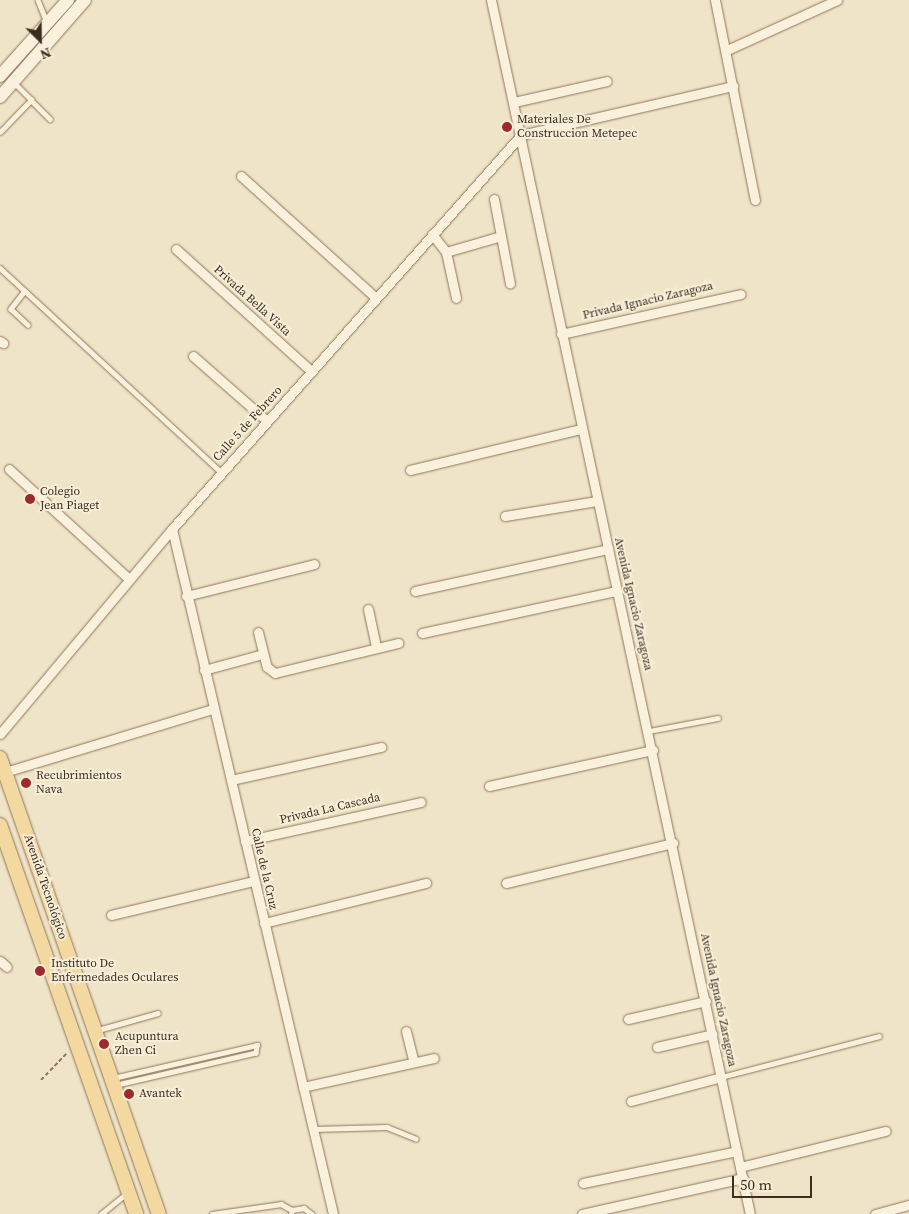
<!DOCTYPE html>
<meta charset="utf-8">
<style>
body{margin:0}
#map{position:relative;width:909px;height:1214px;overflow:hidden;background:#f0e4c8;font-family:"Source Serif 4",serif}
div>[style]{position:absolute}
.path>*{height:2px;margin-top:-1px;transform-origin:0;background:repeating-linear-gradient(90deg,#8d765c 0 4px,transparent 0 6.5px)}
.roads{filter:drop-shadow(0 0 1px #8d765c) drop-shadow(0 0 1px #8d765c)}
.lane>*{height:4.5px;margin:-2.25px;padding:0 2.25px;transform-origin:2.25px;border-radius:2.25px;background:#faf1dc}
.street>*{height:9px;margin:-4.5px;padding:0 4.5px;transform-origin:4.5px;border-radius:4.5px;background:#faf1dc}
.secondary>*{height:12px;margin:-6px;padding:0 6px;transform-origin:6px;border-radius:6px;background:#faf1dc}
.primary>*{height:14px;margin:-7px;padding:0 7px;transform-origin:7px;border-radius:7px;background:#f3d9a0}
.dots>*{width:14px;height:14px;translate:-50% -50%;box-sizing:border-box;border:2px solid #f7eed8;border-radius:50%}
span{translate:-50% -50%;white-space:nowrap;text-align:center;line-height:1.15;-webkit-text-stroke:4px #f7eed8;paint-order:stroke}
.poi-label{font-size:12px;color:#3d2e20}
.left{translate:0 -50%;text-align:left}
.street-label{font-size:12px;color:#3d2e20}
.north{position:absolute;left:15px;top:15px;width:50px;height:50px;-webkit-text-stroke:4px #f7eed8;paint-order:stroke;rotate:157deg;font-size:14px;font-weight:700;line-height:20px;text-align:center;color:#3d2e20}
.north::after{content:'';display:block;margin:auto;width:18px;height:22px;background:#3d2e20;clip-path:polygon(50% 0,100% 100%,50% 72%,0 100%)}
.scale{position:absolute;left:732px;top:1176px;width:80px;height:22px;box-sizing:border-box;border:2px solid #3d2e20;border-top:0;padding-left:6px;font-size:15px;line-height:18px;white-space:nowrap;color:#3d2e20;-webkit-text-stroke:4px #f7eed8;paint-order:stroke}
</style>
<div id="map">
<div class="path">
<div style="left:41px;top:1080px;width:37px;rotate:-46deg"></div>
</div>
<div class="roads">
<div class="lane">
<div style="left:38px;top:0;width:22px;rotate:68deg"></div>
<div style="left:31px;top:100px;width:27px;rotate:45deg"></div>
<div style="left:0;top:132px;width:45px;rotate:-45.9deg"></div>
<div style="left:31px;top:100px;width:24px;rotate:-135deg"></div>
<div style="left:0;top:268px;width:302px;rotate:42.7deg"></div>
<div style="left:25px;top:291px;width:23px;rotate:128deg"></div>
<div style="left:11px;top:309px;width:23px;rotate:43deg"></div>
<div style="left:649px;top:731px;width:70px;rotate:-10.7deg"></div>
<div style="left:98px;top:1030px;width:62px;rotate:-15.8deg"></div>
<div style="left:721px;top:1077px;width:163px;rotate:-14.5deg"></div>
<div style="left:113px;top:1078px;width:148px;rotate:-12.9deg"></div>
<div style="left:257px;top:1045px;width:8px;rotate:97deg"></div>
<div style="left:256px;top:1053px;width:143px;rotate:167deg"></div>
<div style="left:313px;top:1129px;width:74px;rotate:-1.5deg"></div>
<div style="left:387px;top:1127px;width:31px;rotate:22deg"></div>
<div style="left:101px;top:1214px;width:33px;rotate:-39deg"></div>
<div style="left:212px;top:1214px;width:70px;rotate:-8.2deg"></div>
<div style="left:281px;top:1204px;width:13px;rotate:29deg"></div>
<div style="left:291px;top:1214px;width:4px;rotate:-76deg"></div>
<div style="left:292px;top:1210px;width:12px;rotate:-9deg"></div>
<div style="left:304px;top:1208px;width:10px;rotate:37deg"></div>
</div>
<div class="street">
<div style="left:491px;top:0;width:1241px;rotate:77.96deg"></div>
<div style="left:715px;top:0;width:204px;rotate:78.7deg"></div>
<div style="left:727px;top:50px;width:121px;rotate:-24.4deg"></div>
<div style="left:514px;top:102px;width:95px;rotate:-12.7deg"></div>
<div style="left:521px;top:135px;width:218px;rotate:-13deg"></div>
<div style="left:241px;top:176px;width:182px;rotate:42.1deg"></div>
<div style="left:494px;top:199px;width:86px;rotate:79.3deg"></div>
<div style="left:432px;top:234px;width:23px;rotate:52deg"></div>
<div style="left:446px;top:252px;width:47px;rotate:77.7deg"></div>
<div style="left:176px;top:249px;width:183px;rotate:42.1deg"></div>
<div style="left:446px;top:252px;width:57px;rotate:-16.2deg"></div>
<div style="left:561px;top:334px;width:184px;rotate:-12.5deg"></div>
<div style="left:0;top:341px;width:4px;rotate:34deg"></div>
<div style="left:193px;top:356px;width:98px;rotate:41.3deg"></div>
<div style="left:9px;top:469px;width:163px;rotate:42.5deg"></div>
<div style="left:410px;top:470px;width:176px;rotate:-13.5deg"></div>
<div style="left:505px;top:516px;width:93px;rotate:-9.3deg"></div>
<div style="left:172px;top:529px;width:704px;rotate:76.77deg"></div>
<div style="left:415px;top:591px;width:198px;rotate:-12.3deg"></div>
<div style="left:186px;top:596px;width:132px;rotate:-14deg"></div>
<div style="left:368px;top:609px;width:40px;rotate:78deg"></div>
<div style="left:258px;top:632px;width:36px;rotate:76deg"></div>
<div style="left:267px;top:667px;width:10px;rotate:37deg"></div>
<div style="left:275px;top:673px;width:127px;rotate:-13.7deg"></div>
<div style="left:422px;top:633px;width:199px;rotate:-12.2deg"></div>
<div style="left:204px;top:670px;width:61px;rotate:-15.2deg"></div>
<div style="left:0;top:734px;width:268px;rotate:-50deg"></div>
<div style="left:172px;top:529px;width:526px;rotate:-48.47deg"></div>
<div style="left:5px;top:772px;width:216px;rotate:-16.9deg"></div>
<div style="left:231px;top:780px;width:154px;rotate:-12.4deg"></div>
<div style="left:489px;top:786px;width:168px;rotate:-12.4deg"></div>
<div style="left:245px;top:841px;width:180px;rotate:-12.5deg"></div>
<div style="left:506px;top:883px;width:172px;rotate:-13.5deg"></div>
<div style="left:111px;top:915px;width:147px;rotate:-13.4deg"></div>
<div style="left:264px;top:923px;width:167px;rotate:-13.9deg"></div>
<div style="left:0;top:961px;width:9px;rotate:41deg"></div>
<div style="left:628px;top:1019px;width:80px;rotate:-13deg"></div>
<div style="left:406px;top:1031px;width:32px;rotate:76deg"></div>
<div style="left:657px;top:1047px;width:57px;rotate:-13.1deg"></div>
<div style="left:303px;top:1087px;width:134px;rotate:-12.5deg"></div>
<div style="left:631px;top:1101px;width:93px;rotate:-14.9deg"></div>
<div style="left:740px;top:1167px;width:150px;rotate:-13.9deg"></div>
<div style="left:583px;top:1183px;width:157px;rotate:-11.7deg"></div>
<div style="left:582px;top:1214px;width:165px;rotate:-12.6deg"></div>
<div style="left:875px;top:1214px;width:35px;rotate:-15deg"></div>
</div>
<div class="secondary">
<div style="left:0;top:76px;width:102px;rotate:-48.2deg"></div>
<div style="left:0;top:97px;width:129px;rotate:-48.8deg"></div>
</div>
<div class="primary">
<div style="left:0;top:758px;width:483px;rotate:70.8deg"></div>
<div style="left:0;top:825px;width:412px;rotate:70.7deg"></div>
</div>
</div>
<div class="dots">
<div style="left:507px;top:127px;background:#9e2a2b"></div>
<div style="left:30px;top:499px;background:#9e2a2b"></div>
<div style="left:26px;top:783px;background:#9e2a2b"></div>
<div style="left:40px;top:971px;background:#9e2a2b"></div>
<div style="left:104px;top:1044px;background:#9e2a2b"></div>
<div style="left:129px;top:1094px;background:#9e2a2b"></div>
</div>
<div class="poi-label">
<span class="left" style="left:517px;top:127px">Materiales De<br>Construccion Metepec</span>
<span class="left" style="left:40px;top:499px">Colegio<br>Jean Piaget</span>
<span class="left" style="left:36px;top:783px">Recubrimientos<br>Nava</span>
<span class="left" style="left:51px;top:971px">Instituto De<br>Enfermedades Oculares</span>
<span class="left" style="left:115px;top:1044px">Acupuntura<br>Zhen Ci</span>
<span class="left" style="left:139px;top:1094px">Avantek</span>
</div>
<div class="street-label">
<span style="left:252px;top:301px;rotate:42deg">Privada Bella Vista</span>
<span style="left:648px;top:301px;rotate:-13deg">Privada Ignacio Zaragoza</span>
<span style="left:248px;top:424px;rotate:-48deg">Calle 5 de Febrero</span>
<span style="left:633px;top:604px;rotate:77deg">Avenida Ignacio Zaragoza</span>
<span style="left:330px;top:809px;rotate:-13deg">Privada La Cascada</span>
<span style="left:264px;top:869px;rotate:77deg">Calle de la Cruz</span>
<span style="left:45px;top:887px;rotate:71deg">Avenida Tecnológico</span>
<span style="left:718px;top:1000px;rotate:78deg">Avenida Ignacio Zaragoza</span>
</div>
<div class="north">N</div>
<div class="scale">50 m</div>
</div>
